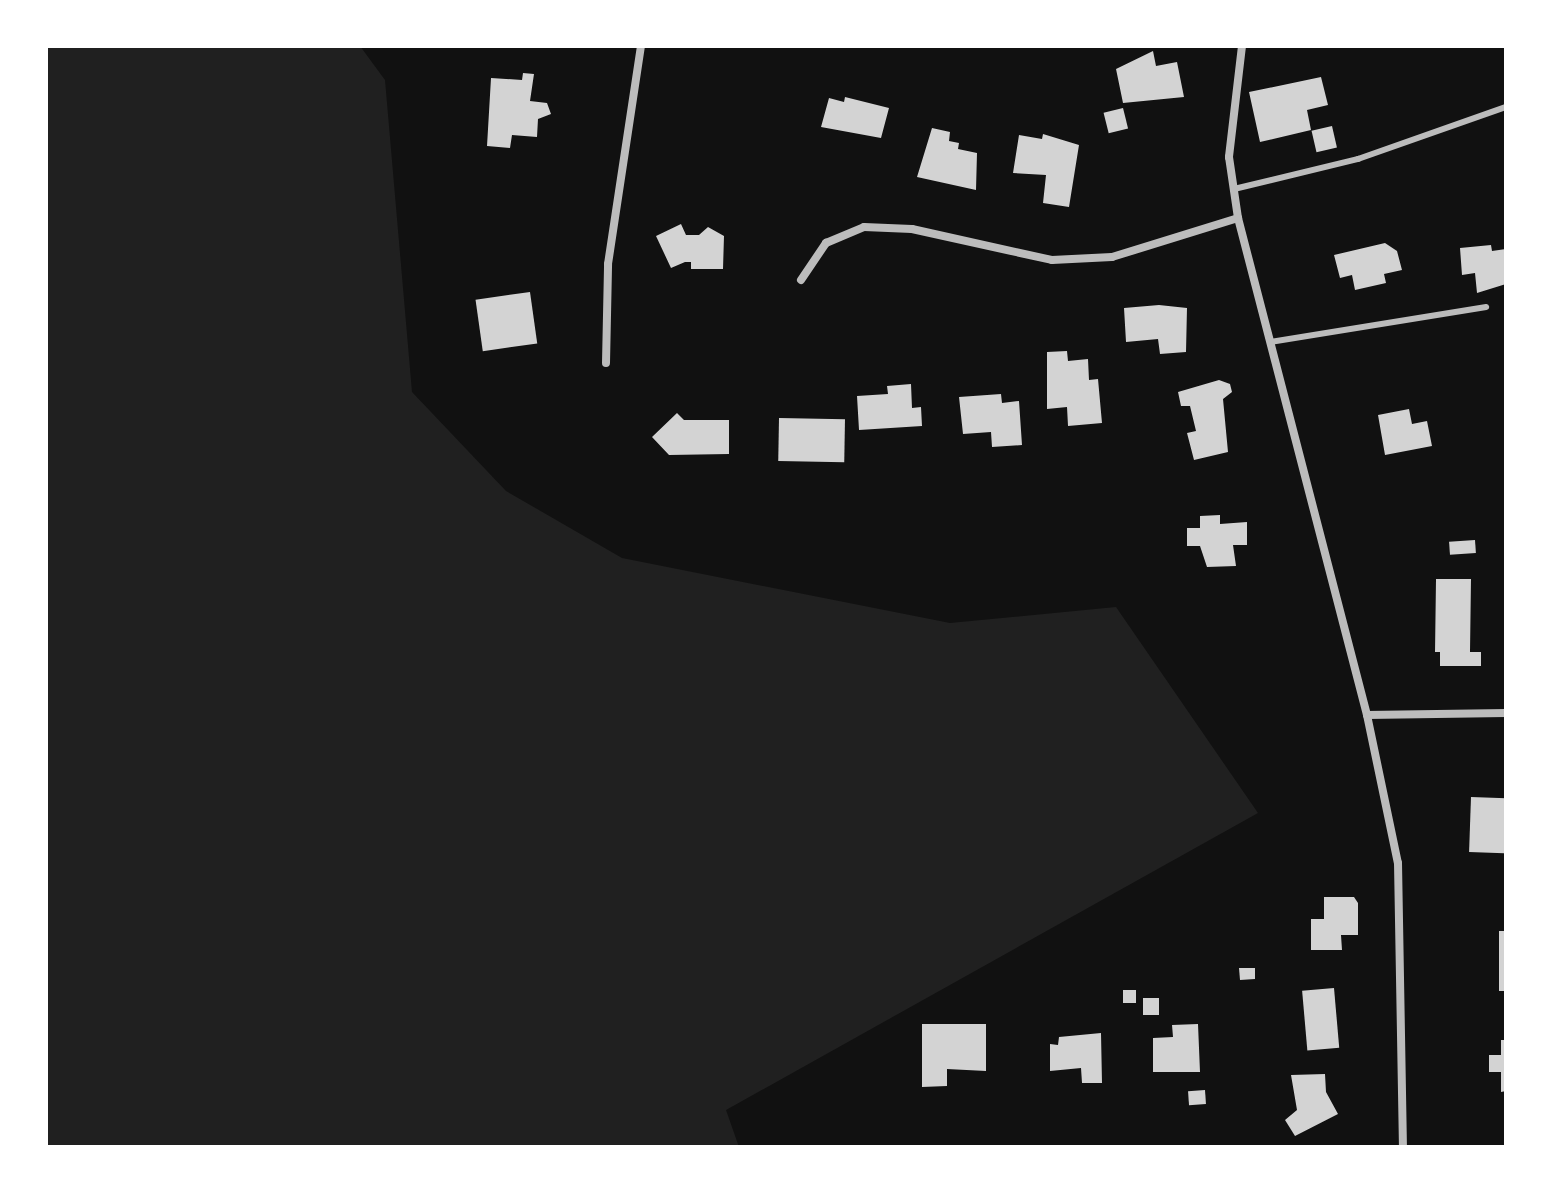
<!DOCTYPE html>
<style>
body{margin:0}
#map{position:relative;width:1552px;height:1193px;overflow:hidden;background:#111;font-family:"IBM Plex Sans",sans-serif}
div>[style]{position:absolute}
.green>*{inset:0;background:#202020}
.building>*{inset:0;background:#d3d3d3;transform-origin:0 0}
.service>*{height:6px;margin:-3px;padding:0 3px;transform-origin:3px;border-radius:3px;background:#bcbcbc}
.minor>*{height:8px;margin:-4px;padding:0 4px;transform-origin:4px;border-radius:4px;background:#bcbcbc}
span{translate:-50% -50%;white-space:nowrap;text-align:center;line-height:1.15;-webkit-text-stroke:6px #fff;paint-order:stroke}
.frame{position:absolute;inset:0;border:48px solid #fff;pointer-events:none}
</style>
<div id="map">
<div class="green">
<div style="clip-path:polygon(46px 46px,360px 46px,385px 80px,412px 392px,506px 491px,622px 558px,950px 623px,1116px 607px,1258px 813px,726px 1110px,739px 1147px,46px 1147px)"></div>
</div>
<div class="building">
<div style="clip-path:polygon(1153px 51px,1156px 66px,1177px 62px,1184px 97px,1123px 103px,1116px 69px)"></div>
<div style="clip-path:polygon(523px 73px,534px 74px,530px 101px,547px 103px,551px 114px,538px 119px,537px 137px,512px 135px,510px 148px,487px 146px,491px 78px,522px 80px)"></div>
<div style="clip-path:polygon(1321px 77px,1328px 105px,1307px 110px,1311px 130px,1260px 142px,1249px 92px)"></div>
<div style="clip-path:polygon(845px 97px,889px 108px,881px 138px,821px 127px,829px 98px,844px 102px)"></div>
<div style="left:1123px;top:108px;width:21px;height:20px;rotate:76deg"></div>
<div style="left:1332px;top:126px;width:22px;height:21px;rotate:77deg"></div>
<div style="clip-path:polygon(932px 128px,950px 132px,949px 141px,959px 143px,958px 149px,977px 153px,976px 190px,917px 177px)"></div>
<div style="clip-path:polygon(1043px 134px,1079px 145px,1069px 207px,1043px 203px,1046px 175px,1013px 173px,1019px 135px,1042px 139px)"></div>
<div style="clip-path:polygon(681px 224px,686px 235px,699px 235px,708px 227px,724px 236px,723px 269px,691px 269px,691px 262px,685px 262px,671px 268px,656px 236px)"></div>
<div style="clip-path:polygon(1385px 243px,1397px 251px,1402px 270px,1384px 274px,1386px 283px,1355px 290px,1352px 275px,1340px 278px,1334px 255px)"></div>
<div style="clip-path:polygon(1491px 245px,1492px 251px,1506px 249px,1506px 284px,1477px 293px,1475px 273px,1462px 275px,1460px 248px)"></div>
<div style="left:530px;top:292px;width:52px;height:55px;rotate:82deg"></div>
<div style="clip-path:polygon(1159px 305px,1187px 308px,1186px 352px,1160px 354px,1158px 339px,1126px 342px,1124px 308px)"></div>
<div style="clip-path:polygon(1067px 351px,1068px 361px,1088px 359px,1089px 380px,1098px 379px,1102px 423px,1068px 426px,1067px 407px,1047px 409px,1047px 352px)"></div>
<div style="clip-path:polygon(1219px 380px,1230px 384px,1232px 392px,1223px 399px,1228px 452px,1194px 460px,1187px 433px,1196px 431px,1190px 406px,1181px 406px,1178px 392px)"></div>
<div style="clip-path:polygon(911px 384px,912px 408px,921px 407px,922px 426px,859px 430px,857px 396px,888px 394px,887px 386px)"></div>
<div style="clip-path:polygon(1001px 394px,1002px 403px,1019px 401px,1022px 445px,992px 447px,991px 432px,963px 434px,959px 397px)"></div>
<div style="clip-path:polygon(1409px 409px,1412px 424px,1427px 421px,1432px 446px,1385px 455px,1378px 415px)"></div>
<div style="clip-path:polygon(677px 413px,684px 420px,729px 420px,729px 454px,669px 455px,652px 437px)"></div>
<div style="left:779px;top:418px;width:66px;height:43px;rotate:1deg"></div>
<div style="clip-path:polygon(1220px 515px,1220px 524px,1247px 522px,1247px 545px,1233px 545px,1236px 566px,1207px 567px,1200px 546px,1187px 546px,1187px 528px,1200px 528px,1200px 516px)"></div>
<div style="left:1475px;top:540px;width:13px;height:26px;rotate:86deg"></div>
<div style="clip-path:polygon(1436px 579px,1471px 579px,1470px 652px,1481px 652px,1481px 666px,1440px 666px,1440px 652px,1435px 652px)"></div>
<div style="left:1471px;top:797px;width:35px;height:55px;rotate:2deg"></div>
<div style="clip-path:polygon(1324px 897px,1354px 897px,1358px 903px,1358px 935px,1341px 935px,1342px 950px,1311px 950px,1311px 919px,1324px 919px)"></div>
<div style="left:1499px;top:931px;width:7px;height:60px"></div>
<div style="clip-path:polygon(1239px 968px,1255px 968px,1255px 979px,1240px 980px)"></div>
<div style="left:1334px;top:988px;width:60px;height:32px;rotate:85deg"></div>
<div style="left:1123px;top:990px;width:13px;height:13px"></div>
<div style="left:1143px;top:998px;width:16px;height:17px"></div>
<div style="clip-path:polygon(922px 1024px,986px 1024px,986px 1071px,947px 1069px,947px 1086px,922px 1087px)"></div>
<div style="clip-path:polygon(1198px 1024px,1200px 1072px,1153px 1072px,1153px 1038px,1173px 1037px,1172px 1025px)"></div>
<div style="clip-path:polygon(1101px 1033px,1102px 1083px,1082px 1083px,1081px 1068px,1050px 1071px,1050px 1044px,1058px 1045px,1059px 1037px)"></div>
<div style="clip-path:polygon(1501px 1040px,1506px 1040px,1506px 1091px,1501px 1092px,1501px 1072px,1489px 1072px,1489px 1055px,1501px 1055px)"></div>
<div style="clip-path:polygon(1325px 1074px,1326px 1092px,1338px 1114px,1295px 1136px,1285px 1120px,1297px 1110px,1291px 1075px)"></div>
<div style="left:1205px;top:1090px;width:14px;height:17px;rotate:86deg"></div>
</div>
<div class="service">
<div style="left:1234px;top:189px;width:128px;rotate:-13.6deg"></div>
<div style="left:1358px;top:159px;width:157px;rotate:-19.4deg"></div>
<div style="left:1270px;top:342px;width:219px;rotate:-9.2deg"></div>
</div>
<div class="minor">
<div style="left:1242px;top:46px;width:112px;rotate:96.7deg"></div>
<div style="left:1229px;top:157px;width:62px;rotate:81.6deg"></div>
<div style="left:1238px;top:218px;width:513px;rotate:75.45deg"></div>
<div style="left:1367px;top:715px;width:151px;rotate:78.2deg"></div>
<div style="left:1398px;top:863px;width:284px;rotate:89deg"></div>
<div style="left:801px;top:280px;width:45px;rotate:-56deg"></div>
<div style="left:826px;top:243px;width:41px;rotate:-22.8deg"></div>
<div style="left:864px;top:227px;width:48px;rotate:2.4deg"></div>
<div style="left:912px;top:229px;width:143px;rotate:12.5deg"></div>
<div style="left:1052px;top:260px;width:60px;rotate:-2.9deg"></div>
<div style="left:1112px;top:257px;width:132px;rotate:-17.2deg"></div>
<div style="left:606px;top:363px;width:99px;rotate:-88.8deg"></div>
<div style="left:608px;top:264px;width:220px;rotate:-81.4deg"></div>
<div style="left:1367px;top:715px;width:139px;rotate:-0.8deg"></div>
</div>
<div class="frame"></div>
</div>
